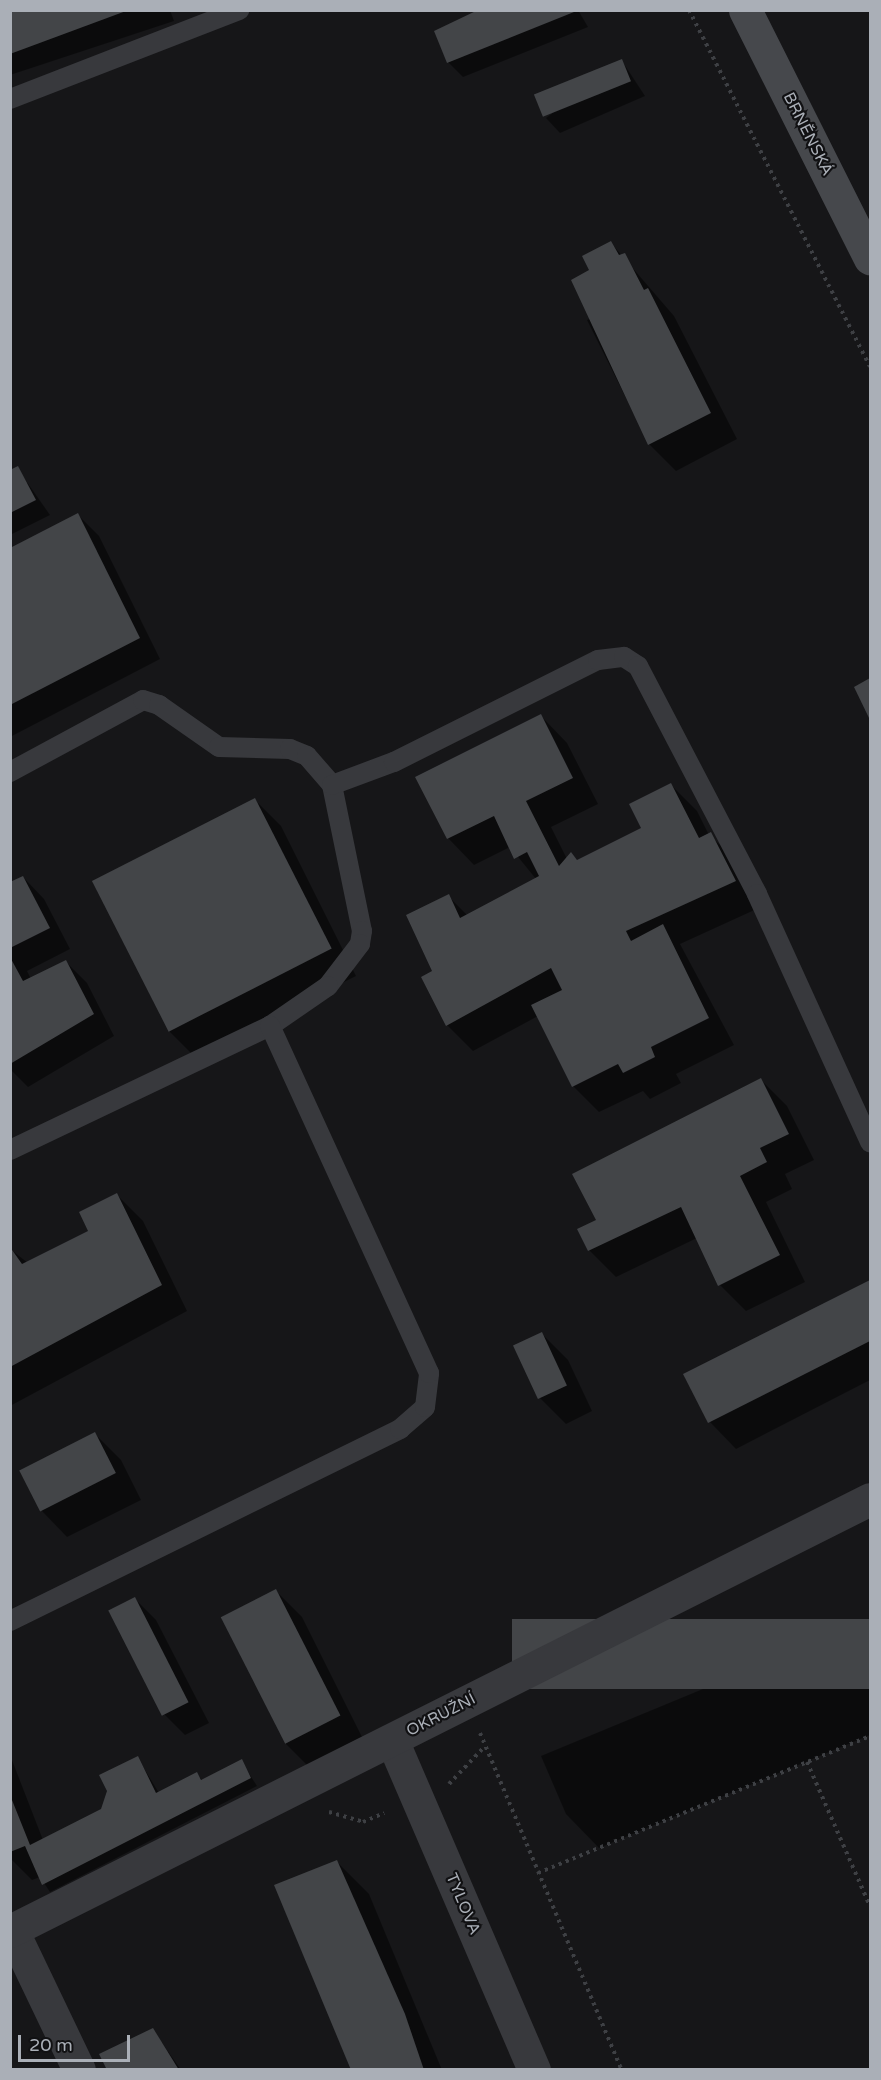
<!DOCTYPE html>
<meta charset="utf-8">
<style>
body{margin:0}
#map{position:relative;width:881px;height:2080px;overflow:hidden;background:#161618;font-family:"Varela Round",sans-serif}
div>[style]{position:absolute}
.shadow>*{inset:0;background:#0007}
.building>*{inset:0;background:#434548;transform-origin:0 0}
.path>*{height:4px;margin-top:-2px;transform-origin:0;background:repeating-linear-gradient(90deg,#3e4044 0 3px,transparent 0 7.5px)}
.service>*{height:20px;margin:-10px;padding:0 10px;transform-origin:10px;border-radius:10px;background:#38393d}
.minor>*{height:33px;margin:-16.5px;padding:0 16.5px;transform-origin:16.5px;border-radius:16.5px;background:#38393d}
.secondary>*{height:33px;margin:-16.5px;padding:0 16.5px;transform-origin:16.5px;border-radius:16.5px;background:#46484c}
span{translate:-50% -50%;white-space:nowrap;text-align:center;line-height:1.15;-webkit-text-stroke:4.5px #111113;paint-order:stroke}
.street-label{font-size:16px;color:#aaafb7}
.frame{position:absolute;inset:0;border:12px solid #aaafb7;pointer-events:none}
.scale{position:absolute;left:18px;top:2035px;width:112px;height:27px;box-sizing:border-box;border:3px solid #aaafb7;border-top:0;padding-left:8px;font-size:18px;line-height:21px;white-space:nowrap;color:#aaafb7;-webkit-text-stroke:4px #111113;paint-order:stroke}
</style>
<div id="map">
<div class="shadow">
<div style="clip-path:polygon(10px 10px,170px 10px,174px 21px,10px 75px)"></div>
<div style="clip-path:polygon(482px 10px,578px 10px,588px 27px,463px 77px,448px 62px)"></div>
<div style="clip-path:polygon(622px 61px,645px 96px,560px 133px,546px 118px)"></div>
<div style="clip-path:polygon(611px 243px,674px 316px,737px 439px,676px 471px,649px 444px,587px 320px,592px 318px,591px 271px)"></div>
<div style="clip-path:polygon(17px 468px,50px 515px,10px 535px,10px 471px)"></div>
<div style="clip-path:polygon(78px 515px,99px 536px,160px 659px,10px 737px,10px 550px)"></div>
<div style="clip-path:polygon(870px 680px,870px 717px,856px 688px)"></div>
<div style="clip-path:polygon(541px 716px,567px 743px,598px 804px,551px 827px,567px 859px,571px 854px,578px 861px,643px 829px,671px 785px,697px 811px,709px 835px,737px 860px,761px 907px,680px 944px,734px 1045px,676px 1074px,681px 1083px,650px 1099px,643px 1091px,599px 1112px,573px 1086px,538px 1016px,473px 1051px,447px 1025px,434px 971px,448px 896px,468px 916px,536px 879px,510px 847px,474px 865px,448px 838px)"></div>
<div style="clip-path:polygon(255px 800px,281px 826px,356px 976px,195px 1057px,169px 1031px)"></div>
<div style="clip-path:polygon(23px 877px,44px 899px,70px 949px,27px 971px,31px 979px,66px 962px,87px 983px,114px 1036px,28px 1087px,10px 1069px,10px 883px)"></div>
<div style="clip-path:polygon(760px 1079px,787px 1106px,814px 1160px,785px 1174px,792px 1189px,766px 1202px,805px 1282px,746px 1311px,720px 1285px,697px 1238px,616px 1277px,589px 1250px,598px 1221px,574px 1174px)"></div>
<div style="clip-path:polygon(117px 1195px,143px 1221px,187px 1311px,10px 1406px,10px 1249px,28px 1263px,91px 1231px)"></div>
<div style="clip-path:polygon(870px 1281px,870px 1380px,736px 1449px,710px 1422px,685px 1375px)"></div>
<div style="clip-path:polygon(541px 1333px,568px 1360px,592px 1411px,566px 1424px,540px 1398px)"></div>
<div style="clip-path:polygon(94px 1433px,121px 1460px,141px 1500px,67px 1537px,41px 1510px,21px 1471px)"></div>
<div style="clip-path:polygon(276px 1591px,302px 1617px,365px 1743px,311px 1769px,285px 1743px)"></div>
<div style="clip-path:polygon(135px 1599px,156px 1620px,209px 1723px,185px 1735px,164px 1714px)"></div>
<div style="clip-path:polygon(870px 1620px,870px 1735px,599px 1848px,566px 1814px,541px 1756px)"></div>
<div style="clip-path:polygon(10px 1755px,43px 1840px,103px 1810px,137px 1757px,159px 1793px,197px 1774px,203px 1781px,241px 1761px,257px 1786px,50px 1892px,40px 1877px,32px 1880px,10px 1858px)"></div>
<div style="clip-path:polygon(336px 1861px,369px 1894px,442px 2070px,352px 2070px)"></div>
<div style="clip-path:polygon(153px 2030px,181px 2070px,108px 2070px)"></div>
</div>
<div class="building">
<div style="clip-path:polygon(10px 10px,126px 10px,126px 11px,10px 54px)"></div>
<div style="clip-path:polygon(478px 10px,573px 10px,574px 12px,447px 63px,434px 31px)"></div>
<div style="left:622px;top:59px;width:24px;height:95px;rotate:68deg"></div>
<div style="clip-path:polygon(611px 241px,619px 255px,625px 253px,644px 290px,648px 288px,711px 413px,648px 445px,571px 280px,589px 270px,582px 256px)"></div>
<div style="clip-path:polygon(18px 466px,36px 500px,10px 513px,10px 470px)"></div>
<div style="clip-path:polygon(78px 513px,140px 638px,10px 705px,10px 548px)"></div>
<div style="clip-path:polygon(870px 678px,870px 720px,854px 687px)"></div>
<div style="clip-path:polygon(541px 714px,573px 778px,526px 801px,559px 866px,571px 852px,577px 860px,641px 828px,629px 804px,671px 783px,699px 838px,711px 832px,736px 881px,626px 931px,631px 941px,663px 924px,709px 1018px,651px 1047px,655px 1057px,623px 1073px,618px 1064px,572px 1087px,531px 1005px,562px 990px,551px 968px,446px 1026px,421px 977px,432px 971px,406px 915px,449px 894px,460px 918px,539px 876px,527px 852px,514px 859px,494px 816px,447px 839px,415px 777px)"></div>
<div style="left:255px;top:798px;width:169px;height:183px;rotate:63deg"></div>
<div style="clip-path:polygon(23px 876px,50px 928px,10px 948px,10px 882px)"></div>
<div style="clip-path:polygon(10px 957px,23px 981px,66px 960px,94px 1014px,10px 1064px)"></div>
<div style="clip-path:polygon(761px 1078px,789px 1134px,760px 1148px,767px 1162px,740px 1176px,780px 1255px,718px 1286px,681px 1207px,588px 1251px,577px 1229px,596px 1220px,572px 1174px)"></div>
<div style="clip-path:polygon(117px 1193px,162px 1285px,10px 1367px,10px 1247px,22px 1264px,88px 1231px,79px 1212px)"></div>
<div style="clip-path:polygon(870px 1280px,870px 1341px,708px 1423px,683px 1374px)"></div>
<div style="left:542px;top:1332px;width:59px;height:32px;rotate:65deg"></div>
<div style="left:95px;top:1432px;width:46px;height:85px;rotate:63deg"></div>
<div style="left:276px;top:1589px;width:142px;height:62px;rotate:63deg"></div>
<div style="left:135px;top:1597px;width:118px;height:30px;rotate:63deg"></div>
<div style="left:870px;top:1619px;width:70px;height:358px;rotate:90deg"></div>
<div style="clip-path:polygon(138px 1756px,156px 1793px,197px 1772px,201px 1780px,242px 1759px,251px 1778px,42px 1885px,25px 1846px,10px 1852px,10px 1795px,30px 1845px,101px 1809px,107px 1791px,99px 1775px)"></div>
<div style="clip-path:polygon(337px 1860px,405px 2014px,424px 2070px,351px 2070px,274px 1885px)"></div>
<div style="clip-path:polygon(153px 2028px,179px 2070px,107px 2070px,99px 2054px)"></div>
</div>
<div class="path">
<div style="left:689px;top:10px;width:400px;rotate:63.1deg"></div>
<div style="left:480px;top:1733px;width:366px;rotate:67.2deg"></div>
<div style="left:807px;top:1762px;width:157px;rotate:66.4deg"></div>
<div style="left:449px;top:1784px;width:52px;rotate:-46.5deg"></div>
<div style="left:329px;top:1812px;width:35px;rotate:16deg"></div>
<div style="left:363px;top:1822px;width:23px;rotate:-23deg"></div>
<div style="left:538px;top:1873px;width:359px;rotate:-22.4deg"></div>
</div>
<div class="service">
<div style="left:10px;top:99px;width:246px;rotate:-21.2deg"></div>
<div style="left:10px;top:772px;width:151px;rotate:-28.4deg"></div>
<div style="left:143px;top:700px;width:17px;rotate:17deg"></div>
<div style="left:159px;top:705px;width:73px;rotate:35deg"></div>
<div style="left:219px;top:747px;width:71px;rotate:1.6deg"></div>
<div style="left:290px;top:749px;width:18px;rotate:22deg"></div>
<div style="left:307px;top:756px;width:38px;rotate:49deg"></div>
<div style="left:332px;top:785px;width:149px;rotate:78.4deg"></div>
<div style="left:362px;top:931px;width:13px;rotate:99deg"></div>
<div style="left:360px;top:944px;width:53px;rotate:127.3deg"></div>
<div style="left:328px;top:986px;width:70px;rotate:145.4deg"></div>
<div style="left:270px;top:1026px;width:288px;rotate:154.5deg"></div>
<div style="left:332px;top:785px;width:66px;rotate:-20.4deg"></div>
<div style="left:394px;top:762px;width:228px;rotate:-26.6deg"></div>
<div style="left:598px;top:660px;width:26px;rotate:-7deg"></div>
<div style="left:624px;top:657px;width:17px;rotate:33deg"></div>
<div style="left:638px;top:666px;width:257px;rotate:62.4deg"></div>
<div style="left:757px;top:894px;width:273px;rotate:65.5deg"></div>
<div style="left:10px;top:1621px;width:435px;rotate:-26.2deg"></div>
<div style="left:400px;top:1429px;width:33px;rotate:-41deg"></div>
<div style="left:425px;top:1407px;width:34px;rotate:-83deg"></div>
<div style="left:429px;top:1373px;width:382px;rotate:-114.6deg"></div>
</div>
<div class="minor">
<div style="left:392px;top:1740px;width:359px;rotate:66.7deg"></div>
<div style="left:12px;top:1930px;width:155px;rotate:64.4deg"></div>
<div style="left:10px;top:1931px;width:962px;rotate:-26.67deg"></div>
</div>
<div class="secondary">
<div style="left:745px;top:10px;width:278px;rotate:63.3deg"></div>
</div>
<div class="street-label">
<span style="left:808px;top:134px;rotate:63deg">BRNĚNSKÁ</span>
<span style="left:441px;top:1715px;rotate:-27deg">OKRUŽNÍ</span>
<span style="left:463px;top:1904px;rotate:67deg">TYLOVA</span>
</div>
<div class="frame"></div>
<div class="scale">20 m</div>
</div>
